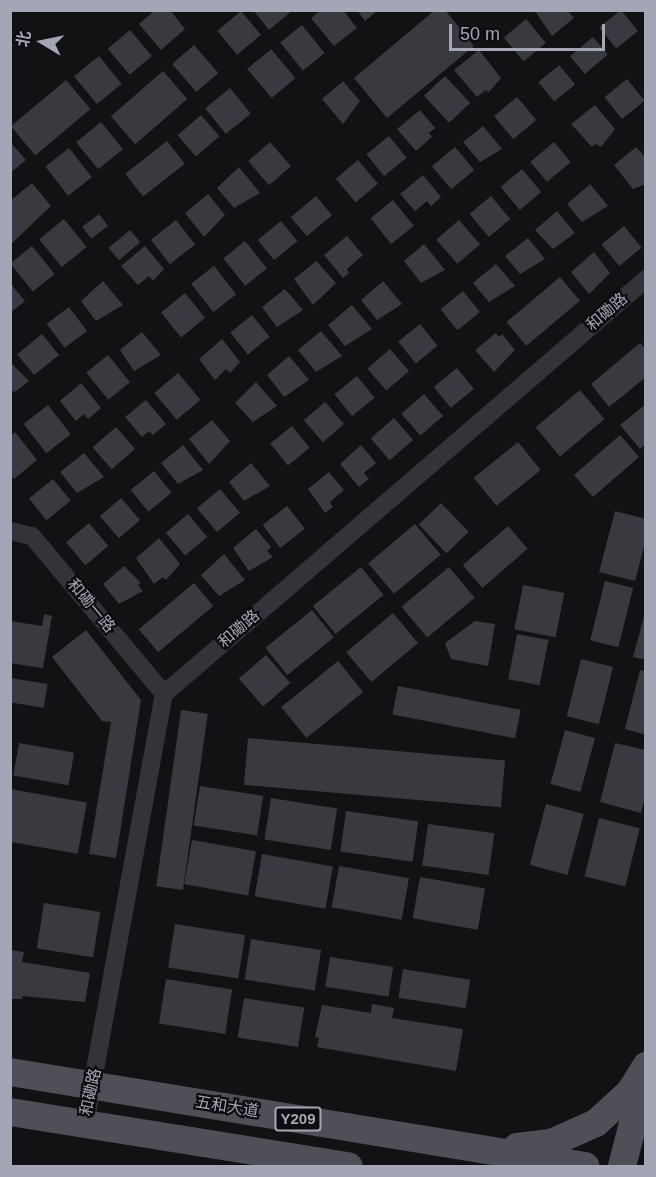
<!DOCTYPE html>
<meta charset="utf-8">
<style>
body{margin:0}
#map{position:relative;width:656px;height:1177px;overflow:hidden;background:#121214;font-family:Arial,"Noto Sans SC",sans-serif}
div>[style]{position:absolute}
.building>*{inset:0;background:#393a3f;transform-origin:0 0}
.minor>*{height:18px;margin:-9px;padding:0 9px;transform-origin:9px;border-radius:9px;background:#333339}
.primary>*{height:28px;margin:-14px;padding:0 14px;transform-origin:14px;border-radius:14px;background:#4f4f58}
span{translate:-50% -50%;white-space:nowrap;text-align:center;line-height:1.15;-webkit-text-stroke:4.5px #0d0d0f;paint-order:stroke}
.shield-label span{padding:2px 4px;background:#0d0d0f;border:2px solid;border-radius:4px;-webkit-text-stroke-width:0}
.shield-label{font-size:15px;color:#a3a6b5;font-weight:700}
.street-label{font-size:16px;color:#a3a6b5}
.frame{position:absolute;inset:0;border:12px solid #a3a6b5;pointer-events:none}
.north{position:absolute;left:12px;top:12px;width:60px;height:60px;-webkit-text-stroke:4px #0d0d0f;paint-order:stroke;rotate:280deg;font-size:16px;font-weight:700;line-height:24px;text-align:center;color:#a3a6b5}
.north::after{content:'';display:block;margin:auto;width:21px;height:27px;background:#a3a6b5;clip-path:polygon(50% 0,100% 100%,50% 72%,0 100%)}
.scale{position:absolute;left:449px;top:24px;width:156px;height:27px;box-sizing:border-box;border:3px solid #a3a6b5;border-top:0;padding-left:8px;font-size:18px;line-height:21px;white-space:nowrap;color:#a3a6b5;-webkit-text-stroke:4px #0d0d0f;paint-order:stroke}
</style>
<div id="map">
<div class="building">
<div style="clip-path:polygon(155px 10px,170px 10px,185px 29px,161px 50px,139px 24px)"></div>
<div style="clip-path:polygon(253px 10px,293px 10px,269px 30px)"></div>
<div style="clip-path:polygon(321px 10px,343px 10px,357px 28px,334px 46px,311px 18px)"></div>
<div style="clip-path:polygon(357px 10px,378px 10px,365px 21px)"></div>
<div style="clip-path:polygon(435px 10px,445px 10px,474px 46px,387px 118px,354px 78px)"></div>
<div style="clip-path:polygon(534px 10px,567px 10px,574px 18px,552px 36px)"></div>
<div style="left:621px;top:10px;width:27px;height:28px;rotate:51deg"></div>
<div style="left:241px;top:11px;width:31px;height:31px;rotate:50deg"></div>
<div style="left:526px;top:19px;width:31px;height:29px;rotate:50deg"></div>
<div style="left:302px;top:25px;width:36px;height:28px;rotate:51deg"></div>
<div style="left:130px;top:30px;width:34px;height:29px;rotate:50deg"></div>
<div style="left:593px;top:37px;width:23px;height:30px;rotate:50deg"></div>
<div style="left:194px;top:45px;width:37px;height:29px;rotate:49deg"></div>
<div style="left:271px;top:49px;width:38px;height:31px;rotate:50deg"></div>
<div style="clip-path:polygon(479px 50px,501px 78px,488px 93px,486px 90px,477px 97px,454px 70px)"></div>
<div style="left:99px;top:56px;width:36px;height:32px;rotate:51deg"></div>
<div style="left:559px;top:65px;width:25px;height:27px;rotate:50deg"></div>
<div style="left:163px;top:71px;width:37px;height:69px;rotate:49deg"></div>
<div style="left:445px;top:76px;width:37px;height:29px;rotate:47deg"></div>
<div style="left:627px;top:79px;width:28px;height:29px;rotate:51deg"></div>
<div style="left:66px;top:80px;width:38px;height:72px;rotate:50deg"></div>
<div style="clip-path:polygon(343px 81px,360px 101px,343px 124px,322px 99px)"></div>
<div style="left:230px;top:88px;width:33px;height:32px;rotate:51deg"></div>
<div style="left:517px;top:97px;width:30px;height:30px;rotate:50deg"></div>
<div style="clip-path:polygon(595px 105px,615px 129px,601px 147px,596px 144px,592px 147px,571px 124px)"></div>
<div style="clip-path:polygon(420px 110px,435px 128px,429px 133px,432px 137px,416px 151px,397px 129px)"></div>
<div style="left:201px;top:115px;width:28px;height:31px;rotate:49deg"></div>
<div style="left:101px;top:122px;width:35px;height:32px;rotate:51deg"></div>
<div style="clip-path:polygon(483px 126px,502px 149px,480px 162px,463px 142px)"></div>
<div style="left:389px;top:136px;width:28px;height:29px;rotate:51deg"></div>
<div style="left:167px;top:141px;width:29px;height:53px;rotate:52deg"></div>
<div style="clip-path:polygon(10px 142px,26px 160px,10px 173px)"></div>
<div style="left:270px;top:142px;width:32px;height:29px;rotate:49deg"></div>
<div style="left:554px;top:142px;width:26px;height:31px;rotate:50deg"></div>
<div style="left:455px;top:147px;width:30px;height:30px;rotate:50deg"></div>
<div style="clip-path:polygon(636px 147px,646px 158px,646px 184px,633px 189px,614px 165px)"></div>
<div style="left:69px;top:148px;width:37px;height:30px;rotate:52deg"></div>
<div style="left:358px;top:160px;width:31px;height:29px;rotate:50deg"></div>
<div style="clip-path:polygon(239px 167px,260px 193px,234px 208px,217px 188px)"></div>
<div style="left:522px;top:169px;width:30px;height:28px;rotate:50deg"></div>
<div style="clip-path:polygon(423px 175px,441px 197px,431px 206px,427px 201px,415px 211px,400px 194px)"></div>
<div style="clip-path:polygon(32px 183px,51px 206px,10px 245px,10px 201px)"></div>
<div style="clip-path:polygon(590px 184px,608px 206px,582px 222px,567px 204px)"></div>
<div style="clip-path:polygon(208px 194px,225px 215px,204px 237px,185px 213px)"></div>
<div style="left:316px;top:196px;width:25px;height:33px;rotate:50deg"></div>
<div style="left:491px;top:196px;width:30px;height:28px;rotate:50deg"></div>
<div style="left:393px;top:200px;width:33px;height:29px;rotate:51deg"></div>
<div style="clip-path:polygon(557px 211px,575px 233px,553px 249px,535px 230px)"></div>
<div style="left:99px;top:214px;width:15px;height:21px;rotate:53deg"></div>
<div style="left:64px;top:219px;width:36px;height:32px;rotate:51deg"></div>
<div style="left:176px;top:220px;width:31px;height:32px;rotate:52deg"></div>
<div style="left:459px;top:220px;width:32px;height:30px;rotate:49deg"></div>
<div style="left:281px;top:221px;width:26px;height:30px;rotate:51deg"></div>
<div style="left:624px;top:226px;width:28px;height:29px;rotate:51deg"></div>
<div style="left:130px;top:230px;width:16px;height:28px;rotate:50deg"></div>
<div style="clip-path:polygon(347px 236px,363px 255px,347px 269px,349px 273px,343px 278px,324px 255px)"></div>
<div style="clip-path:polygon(528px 238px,545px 259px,520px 274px,505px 256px)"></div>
<div style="left:245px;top:241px;width:35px;height:28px;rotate:51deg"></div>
<div style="clip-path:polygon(424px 244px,445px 270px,421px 283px,404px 261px)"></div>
<div style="left:32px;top:246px;width:36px;height:28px;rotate:51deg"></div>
<div style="clip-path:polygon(145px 246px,164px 269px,153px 281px,149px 276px,138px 285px,121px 266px)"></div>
<div style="clip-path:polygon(594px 252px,610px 273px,589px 294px,571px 272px)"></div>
<div style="clip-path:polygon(316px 261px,336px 283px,313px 305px,294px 279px)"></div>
<div style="clip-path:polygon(496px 264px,515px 286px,489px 302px,473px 283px)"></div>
<div style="left:214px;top:266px;width:36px;height:29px;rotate:52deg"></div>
<div style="left:560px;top:277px;width:31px;height:70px;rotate:50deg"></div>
<div style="clip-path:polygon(103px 281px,123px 305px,96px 321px,81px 301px)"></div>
<div style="clip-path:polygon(383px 281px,402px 304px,377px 320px,361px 300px)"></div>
<div style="clip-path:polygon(10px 283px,25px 301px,10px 313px)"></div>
<div style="clip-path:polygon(285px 289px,303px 310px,277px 327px,262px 307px)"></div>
<div style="left:463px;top:291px;width:27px;height:29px;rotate:51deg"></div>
<div style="left:185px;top:293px;width:32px;height:31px;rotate:51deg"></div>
<div style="clip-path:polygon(352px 305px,372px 329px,345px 346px,328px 325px)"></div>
<div style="left:69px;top:307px;width:30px;height:28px;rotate:53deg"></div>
<div style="left:252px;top:315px;width:28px;height:28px;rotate:51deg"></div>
<div style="left:420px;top:324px;width:28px;height:28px;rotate:51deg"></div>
<div style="clip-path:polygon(321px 331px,342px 356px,316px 372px,298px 350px)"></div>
<div style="clip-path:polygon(142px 332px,161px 355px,134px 371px,120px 350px)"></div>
<div style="clip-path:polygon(496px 333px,499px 337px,502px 334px,515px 350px,494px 372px,475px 350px)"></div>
<div style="left:42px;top:334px;width:27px;height:32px;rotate:51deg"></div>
<div style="clip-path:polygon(222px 339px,240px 362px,230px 373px,226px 369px,215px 380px,199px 359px)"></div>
<div style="clip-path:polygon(640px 343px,646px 349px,646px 377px,609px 407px,591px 384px)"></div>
<div style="left:390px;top:349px;width:29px;height:30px;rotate:49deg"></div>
<div style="left:108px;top:355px;width:35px;height:28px;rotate:51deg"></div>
<div style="clip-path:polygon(289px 356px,309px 380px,284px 397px,267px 375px)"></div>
<div style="clip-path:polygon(10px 362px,29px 381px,15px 392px,10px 390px)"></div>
<div style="left:457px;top:368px;width:27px;height:30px;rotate:51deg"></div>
<div style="left:178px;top:373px;width:35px;height:31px;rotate:50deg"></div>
<div style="left:357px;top:376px;width:28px;height:29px;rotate:51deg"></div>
<div style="clip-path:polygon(256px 382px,277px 406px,253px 422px,235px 403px)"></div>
<div style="clip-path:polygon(81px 383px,101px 408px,88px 419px,84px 414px,76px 421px,60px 401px)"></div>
<div style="left:580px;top:390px;width:38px;height:58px;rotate:50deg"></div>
<div style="left:424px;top:394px;width:29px;height:30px;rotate:49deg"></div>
<div style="clip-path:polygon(146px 400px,166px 424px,153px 435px,149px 431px,142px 437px,125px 417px)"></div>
<div style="left:325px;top:402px;width:29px;height:28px;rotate:49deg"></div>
<div style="clip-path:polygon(646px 404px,646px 444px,640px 449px,620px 425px)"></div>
<div style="left:48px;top:405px;width:37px;height:31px;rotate:52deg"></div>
<div style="left:394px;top:418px;width:29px;height:31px;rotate:49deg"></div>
<div style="clip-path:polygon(212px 420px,230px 441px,209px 464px,189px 439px)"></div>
<div style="left:292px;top:426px;width:28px;height:28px;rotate:51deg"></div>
<div style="left:116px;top:427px;width:29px;height:31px;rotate:49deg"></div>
<div style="clip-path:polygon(15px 432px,37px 460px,14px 479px,10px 474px,10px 436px)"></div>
<div style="left:620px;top:435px;width:29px;height:61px;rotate:49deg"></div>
<div style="left:518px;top:442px;width:36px;height:57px;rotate:51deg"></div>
<div style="clip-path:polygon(183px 445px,203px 470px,178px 484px,161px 463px)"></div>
<div style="clip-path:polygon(361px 445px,376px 463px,364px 473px,369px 479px,359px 487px,340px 464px)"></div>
<div style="clip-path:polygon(84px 453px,104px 477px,77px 493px,60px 472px)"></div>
<div style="clip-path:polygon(251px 463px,270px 486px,244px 501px,229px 482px)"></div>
<div style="left:154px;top:471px;width:28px;height:30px;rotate:51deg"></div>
<div style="clip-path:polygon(329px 472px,344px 490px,330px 502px,333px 507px,325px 513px,308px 489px)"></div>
<div style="left:53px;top:479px;width:28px;height:31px;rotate:51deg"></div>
<div style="left:220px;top:489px;width:31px;height:30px;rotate:50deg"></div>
<div style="left:121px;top:498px;width:29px;height:28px;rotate:49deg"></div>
<div style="left:441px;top:503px;width:40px;height:31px;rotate:46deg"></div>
<div style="left:287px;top:506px;width:29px;height:31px;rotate:52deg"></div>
<div style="clip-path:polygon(615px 511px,646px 519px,646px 539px,635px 581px,599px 572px)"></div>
<div style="left:188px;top:514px;width:30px;height:29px;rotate:50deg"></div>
<div style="left:89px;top:523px;width:30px;height:30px;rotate:50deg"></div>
<div style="left:415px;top:524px;width:40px;height:61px;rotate:50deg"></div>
<div style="left:508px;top:526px;width:30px;height:60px;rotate:49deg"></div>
<div style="clip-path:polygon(256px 529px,271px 547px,267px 551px,273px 557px,249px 571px,233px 548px)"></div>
<div style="clip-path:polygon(159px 538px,180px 564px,166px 580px,163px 577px,154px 584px,136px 558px)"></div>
<div style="clip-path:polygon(224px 554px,245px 580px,219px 596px,201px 575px)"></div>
<div style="clip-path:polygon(124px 566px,141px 583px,138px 585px,143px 591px,119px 604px,103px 584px)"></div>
<div style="left:361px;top:567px;width:36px;height:62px;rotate:51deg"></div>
<div style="left:449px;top:567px;width:40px;height:62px;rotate:50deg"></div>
<div style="left:605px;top:581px;width:29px;height:61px;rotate:14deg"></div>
<div style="left:194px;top:583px;width:30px;height:72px;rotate:50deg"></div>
<div style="left:523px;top:585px;width:42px;height:45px;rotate:11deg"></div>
<div style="left:312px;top:610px;width:35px;height:60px;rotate:51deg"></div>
<div style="left:393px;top:613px;width:39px;height:61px;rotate:50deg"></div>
<div style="clip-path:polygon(645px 613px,646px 613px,646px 660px,633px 657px)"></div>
<div style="clip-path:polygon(44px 614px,52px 616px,43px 668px,10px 663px,10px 621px,42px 626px)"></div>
<div style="clip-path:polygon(475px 621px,495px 624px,488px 666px,451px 659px,445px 643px)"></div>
<div style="clip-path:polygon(86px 630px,141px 700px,116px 858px,89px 854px,111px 722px,102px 721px,52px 657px)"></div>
<div style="left:517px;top:634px;width:32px;height:46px;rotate:11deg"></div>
<div style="left:266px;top:655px;width:37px;height:36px;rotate:49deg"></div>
<div style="left:581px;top:659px;width:33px;height:59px;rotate:14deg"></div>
<div style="left:338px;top:661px;width:40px;height:73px;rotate:51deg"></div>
<div style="clip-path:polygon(640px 670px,646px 671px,646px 735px,625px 729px)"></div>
<div style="left:10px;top:678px;width:38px;height:24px;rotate:9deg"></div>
<div style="left:398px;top:686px;width:125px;height:29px;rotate:11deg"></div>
<div style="left:181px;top:710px;width:27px;height:178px;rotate:8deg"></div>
<div style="left:565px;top:730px;width:31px;height:56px;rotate:15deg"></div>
<div style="left:248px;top:738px;width:258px;height:47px;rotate:5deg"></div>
<div style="left:19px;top:743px;width:56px;height:33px;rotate:10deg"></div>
<div style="clip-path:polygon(615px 743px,646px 750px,646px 793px,641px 813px,600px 802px)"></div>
<div style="left:200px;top:786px;width:64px;height:40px;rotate:9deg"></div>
<div style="left:10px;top:789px;width:78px;height:52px;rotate:10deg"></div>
<div style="left:271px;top:798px;width:67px;height:42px;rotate:9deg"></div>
<div style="left:546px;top:804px;width:39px;height:63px;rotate:15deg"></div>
<div style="left:346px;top:811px;width:73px;height:41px;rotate:8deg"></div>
<div style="left:599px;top:818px;width:42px;height:60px;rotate:14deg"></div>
<div style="left:428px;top:824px;width:67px;height:42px;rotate:8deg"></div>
<div style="left:192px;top:840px;width:65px;height:45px;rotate:10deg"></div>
<div style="left:262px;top:854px;width:72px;height:43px;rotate:10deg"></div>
<div style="left:339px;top:866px;width:71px;height:42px;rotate:10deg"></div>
<div style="left:420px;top:877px;width:66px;height:42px;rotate:10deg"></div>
<div style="left:44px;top:903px;width:57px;height:46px;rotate:9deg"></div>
<div style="left:175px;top:924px;width:71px;height:44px;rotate:9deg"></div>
<div style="left:251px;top:939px;width:71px;height:41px;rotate:9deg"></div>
<div style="clip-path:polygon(10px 950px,24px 952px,22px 962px,90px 973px,85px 1002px,23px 996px,22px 999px,10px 999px)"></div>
<div style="left:330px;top:957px;width:64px;height:30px;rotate:9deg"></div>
<div style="left:403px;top:969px;width:68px;height:29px;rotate:9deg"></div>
<div style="left:166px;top:979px;width:67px;height:45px;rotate:9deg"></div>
<div style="left:244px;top:998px;width:61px;height:40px;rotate:9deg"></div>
<div style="clip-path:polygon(372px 1004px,394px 1008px,392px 1018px,463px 1029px,456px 1071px,317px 1047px,319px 1038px,315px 1037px,322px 1005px,371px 1013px)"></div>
</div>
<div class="minor">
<div style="left:10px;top:531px;width:23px;rotate:13deg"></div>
<div style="left:32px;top:536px;width:206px;rotate:50.1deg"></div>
<div style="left:85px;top:1124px;width:437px;rotate:-79.6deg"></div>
<div style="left:164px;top:694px;width:636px;rotate:-40.73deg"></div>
</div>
<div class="primary">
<div style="left:10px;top:1072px;width:583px;rotate:9.28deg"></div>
<div style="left:10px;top:1112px;width:343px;rotate:9.1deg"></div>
<div style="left:517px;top:1147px;width:34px;rotate:-7deg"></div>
<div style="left:551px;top:1143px;width:49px;rotate:-24deg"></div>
<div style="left:596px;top:1123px;width:46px;rotate:-42.4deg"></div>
<div style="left:630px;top:1092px;width:31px;rotate:-58deg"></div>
<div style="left:622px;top:1166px;width:92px;rotate:-75.5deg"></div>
</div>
<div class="shield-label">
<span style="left:298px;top:1119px">Y209</span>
</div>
<div class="street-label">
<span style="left:607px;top:312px;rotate:-41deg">和磡路</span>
<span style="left:91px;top:606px;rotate:50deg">和磡一路</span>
<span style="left:239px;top:629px;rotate:-41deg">和磡路</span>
<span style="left:91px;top:1092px;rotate:-78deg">和磡路</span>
<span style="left:227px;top:1107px;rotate:9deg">五和大道</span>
</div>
<div class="frame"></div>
<div class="north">北</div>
<div class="scale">50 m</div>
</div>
